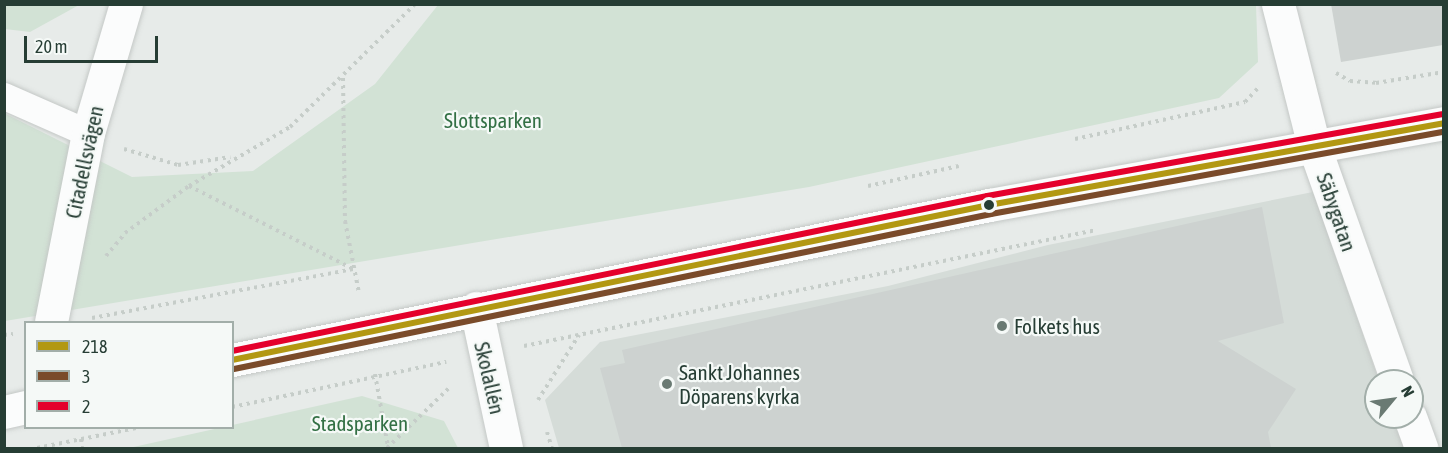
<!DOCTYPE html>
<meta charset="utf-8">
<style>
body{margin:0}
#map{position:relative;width:1448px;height:453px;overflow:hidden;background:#e7ebe9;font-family:"Asap Condensed",sans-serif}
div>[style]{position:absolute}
.built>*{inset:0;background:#d5dcd8}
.green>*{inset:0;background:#d2e2d5}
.building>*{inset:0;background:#cdd2d0}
.path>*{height:4px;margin-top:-2px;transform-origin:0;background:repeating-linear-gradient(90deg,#c6cdc9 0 3px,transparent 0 7.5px)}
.roads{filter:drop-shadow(0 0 2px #c4c8c6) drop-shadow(0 0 2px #c4c8c6)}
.lane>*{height:27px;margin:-13.5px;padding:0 13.5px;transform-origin:13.5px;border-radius:13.5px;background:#fbfcfc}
.street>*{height:33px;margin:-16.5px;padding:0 16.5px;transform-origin:16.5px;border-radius:16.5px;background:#fbfcfc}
.secondary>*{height:33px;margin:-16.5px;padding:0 16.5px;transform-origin:16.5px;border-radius:16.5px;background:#fbfcfc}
.bus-1>*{height:6px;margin:-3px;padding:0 3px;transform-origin:3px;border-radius:3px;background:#b29812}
.bus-2>*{height:6px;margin:-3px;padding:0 3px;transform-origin:3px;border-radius:3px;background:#7a4b2a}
.bus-3>*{height:6px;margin:-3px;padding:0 3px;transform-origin:3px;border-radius:3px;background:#e4002b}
.dots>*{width:16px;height:16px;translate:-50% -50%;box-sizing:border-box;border:3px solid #f5f9f7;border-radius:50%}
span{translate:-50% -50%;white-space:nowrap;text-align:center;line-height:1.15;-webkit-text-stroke:4.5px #f5f9f7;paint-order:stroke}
.park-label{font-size:21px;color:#337045}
.street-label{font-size:21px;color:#263d34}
.poi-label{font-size:21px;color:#263d34}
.left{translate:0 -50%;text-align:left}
.frame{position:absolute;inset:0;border:6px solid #263d34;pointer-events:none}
.legend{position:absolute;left:24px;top:321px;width:210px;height:108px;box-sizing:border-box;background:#f5f9f7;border:2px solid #a2aea9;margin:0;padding:8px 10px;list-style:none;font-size:18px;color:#263d34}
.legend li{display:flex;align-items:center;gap:12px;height:30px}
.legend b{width:30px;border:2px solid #a2aea9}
.north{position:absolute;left:1364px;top:369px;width:60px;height:60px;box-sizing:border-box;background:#f5f9f7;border:2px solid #a2aea9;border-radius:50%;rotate:61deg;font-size:16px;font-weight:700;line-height:24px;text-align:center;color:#263d34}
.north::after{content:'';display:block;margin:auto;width:21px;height:27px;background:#6a7a73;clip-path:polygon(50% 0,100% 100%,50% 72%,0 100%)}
.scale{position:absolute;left:24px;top:36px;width:134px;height:27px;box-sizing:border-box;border:3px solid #263d34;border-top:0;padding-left:8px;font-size:18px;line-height:21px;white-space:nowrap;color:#263d34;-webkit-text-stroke:4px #f5f9f7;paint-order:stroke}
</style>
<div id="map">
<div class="built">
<div style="clip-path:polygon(1313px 192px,1379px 381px,1376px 381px,1376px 417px,1392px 417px,1404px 448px,559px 448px,545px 400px,600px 342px,888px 286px,1048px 245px)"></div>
</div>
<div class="green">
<div style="clip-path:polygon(5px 4px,79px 4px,79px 5px,30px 32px,5px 29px)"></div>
<div style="clip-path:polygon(438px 5px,1256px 5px,1258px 62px,1219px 98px,809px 187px,5px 321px,4px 113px,132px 177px,253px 171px,375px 84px)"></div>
<div style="clip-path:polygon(362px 396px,444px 421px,458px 448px,129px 448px)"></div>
</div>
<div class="building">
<div style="clip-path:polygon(1331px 4px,1443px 4px,1443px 45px,1341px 62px)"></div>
<div style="clip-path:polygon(1262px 207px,1284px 323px,1218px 341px,1296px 389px,1268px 432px,1271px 448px,622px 448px,600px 368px,625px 363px,622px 350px)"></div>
</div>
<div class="path">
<div style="left:1336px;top:73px;width:16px;rotate:30deg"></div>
<div style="left:1350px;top:81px;width:26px;rotate:4deg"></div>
<div style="left:1376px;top:83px;width:69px;rotate:-9.2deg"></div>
<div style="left:343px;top:78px;width:143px;rotate:89.2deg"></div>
<div style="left:345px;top:221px;width:73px;rotate:79deg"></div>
<div style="left:1075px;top:139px;width:174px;rotate:-12.3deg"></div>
<div style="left:1245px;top:102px;width:21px;rotate:-47deg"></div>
<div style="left:124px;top:149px;width:56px;rotate:16.5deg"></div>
<div style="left:178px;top:165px;width:53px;rotate:-8.7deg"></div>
<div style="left:189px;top:186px;width:184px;rotate:26.8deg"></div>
<div style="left:868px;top:186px;width:93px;rotate:-12.4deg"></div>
<div style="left:106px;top:256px;width:30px;rotate:-50deg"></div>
<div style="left:125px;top:233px;width:79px;rotate:-36.3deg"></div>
<div style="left:189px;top:186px;width:117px;rotate:-30.3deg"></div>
<div style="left:290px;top:127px;width:175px;rotate:-44.5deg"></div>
<div style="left:92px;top:318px;width:267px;rotate:-10.6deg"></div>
<div style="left:4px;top:335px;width:9px;rotate:-6deg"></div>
<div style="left:524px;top:346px;width:584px;rotate:-11.46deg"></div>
<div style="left:375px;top:374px;width:74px;rotate:79.9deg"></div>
<div style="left:538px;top:400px;width:77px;rotate:-57.8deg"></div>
<div style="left:232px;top:407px;width:219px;rotate:-11.9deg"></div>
<div style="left:547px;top:432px;width:17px;rotate:73deg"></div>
<div style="left:81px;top:439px;width:9px;rotate:84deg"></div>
<div style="left:37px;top:448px;width:101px;rotate:-11.4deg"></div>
<div style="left:387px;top:448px;width:89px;rotate:-44.1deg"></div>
</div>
<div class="roads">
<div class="lane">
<div style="left:4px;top:96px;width:92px;rotate:23.8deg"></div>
</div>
<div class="street">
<div style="left:1278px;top:4px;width:146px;rotate:75.8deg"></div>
<div style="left:1314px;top:146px;width:249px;rotate:70.5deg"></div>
<div style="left:476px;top:308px;width:143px;rotate:77.9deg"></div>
<div style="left:51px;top:322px;width:193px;rotate:-78.9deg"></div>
<div style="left:88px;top:133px;width:134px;rotate:-73.6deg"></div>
<div style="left:1410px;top:417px;width:33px;rotate:70deg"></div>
</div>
<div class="secondary">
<div style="left:232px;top:360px;width:773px;rotate:-11.57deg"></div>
<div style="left:989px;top:205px;width:462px;rotate:-10.2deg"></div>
<div style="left:4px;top:412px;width:23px;rotate:-13deg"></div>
</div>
</div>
<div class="bus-1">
<div style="left:232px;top:360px;width:773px;rotate:-11.57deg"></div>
<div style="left:989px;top:205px;width:462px;rotate:-10.2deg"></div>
</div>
<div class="bus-2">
<div style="left:234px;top:369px;width:773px;rotate:-11.57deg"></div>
<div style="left:991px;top:214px;width:460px;rotate:-10.3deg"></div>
</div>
<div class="bus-3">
<div style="left:232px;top:351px;width:771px;rotate:-11.6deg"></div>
<div style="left:987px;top:196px;width:462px;rotate:-10.2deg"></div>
</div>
<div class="dots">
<div style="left:989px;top:205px;background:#263d34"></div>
<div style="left:1002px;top:326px;background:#6a7a73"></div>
<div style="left:667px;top:384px;background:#6a7a73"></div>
</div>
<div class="park-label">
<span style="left:493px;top:120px">Slottsparken</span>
<span style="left:360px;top:423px">Stadsparken</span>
</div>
<div class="street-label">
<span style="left:84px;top:162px;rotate:-78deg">Citadellsvägen</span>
<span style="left:1337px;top:212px;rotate:71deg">Säbygatan</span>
<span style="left:490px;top:378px;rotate:77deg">Skolallén</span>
</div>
<div class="poi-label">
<span class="left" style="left:1014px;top:326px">Folkets hus</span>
<span class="left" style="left:679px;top:384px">Sankt Johannes<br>Döparens kyrka</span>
</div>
<div class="frame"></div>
<ul class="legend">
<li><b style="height:8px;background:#b29812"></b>218</li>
<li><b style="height:8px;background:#7a4b2a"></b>3</li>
<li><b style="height:8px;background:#e4002b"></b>2</li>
</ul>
<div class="north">N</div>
<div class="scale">20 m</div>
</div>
